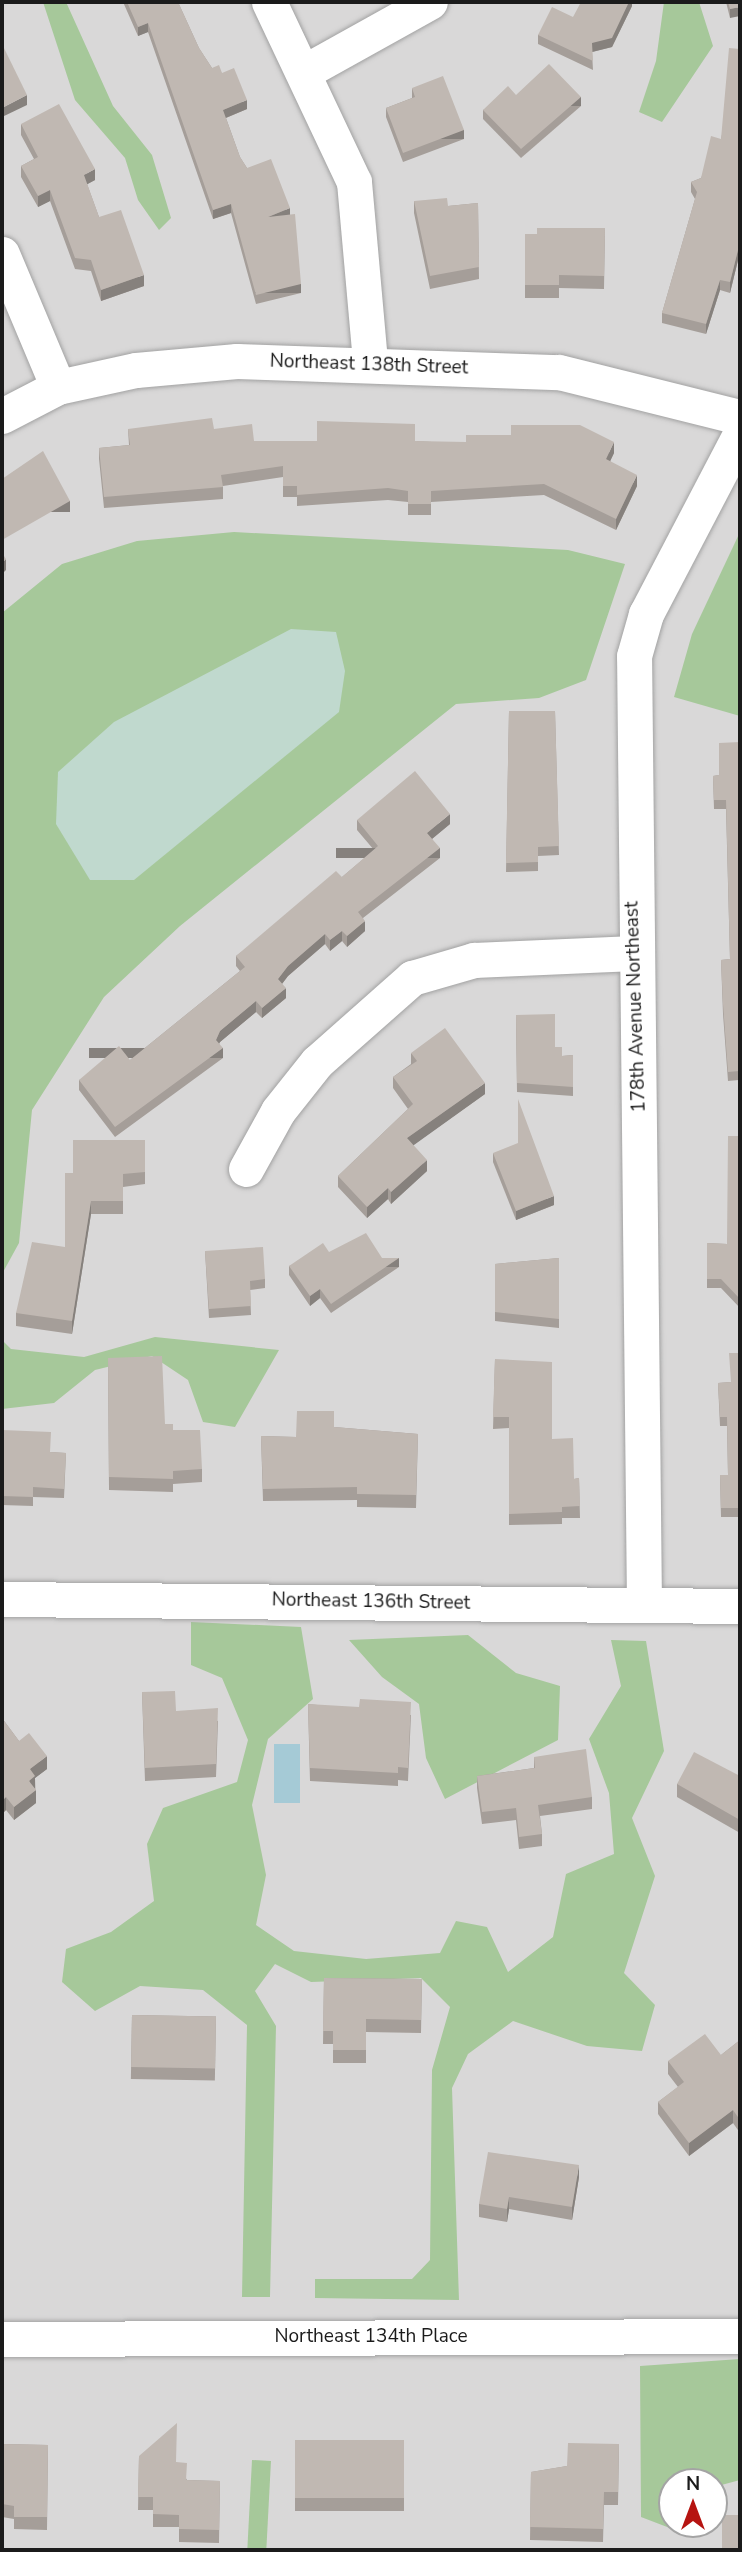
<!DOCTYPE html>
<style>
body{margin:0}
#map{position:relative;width:742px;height:2552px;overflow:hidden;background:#ece9e2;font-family:"Nunito Sans",sans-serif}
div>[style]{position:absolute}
.residential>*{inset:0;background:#d9d8d8}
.forest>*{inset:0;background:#a6c89a;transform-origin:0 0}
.wetland>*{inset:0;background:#c0d9ce}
.water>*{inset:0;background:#a5cad6;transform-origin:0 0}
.roads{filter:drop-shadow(0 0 2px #a2a2a2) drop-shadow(0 0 2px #a2a2a2)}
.street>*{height:35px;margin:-17.5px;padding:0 17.5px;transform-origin:17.5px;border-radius:17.5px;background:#fff}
.wall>*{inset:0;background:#a59e99;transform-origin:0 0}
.shaded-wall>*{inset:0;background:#86817d;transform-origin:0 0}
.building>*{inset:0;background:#c0b8b2;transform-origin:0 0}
span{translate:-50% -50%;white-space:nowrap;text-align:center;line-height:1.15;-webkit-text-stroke:5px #fff;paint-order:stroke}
.street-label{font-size:19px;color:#1b1b1b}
.frame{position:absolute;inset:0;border:4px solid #1b1b1b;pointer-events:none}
.north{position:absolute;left:658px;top:2468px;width:70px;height:70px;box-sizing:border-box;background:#fff;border:2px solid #a4a4a4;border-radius:50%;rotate:0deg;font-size:19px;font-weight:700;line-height:28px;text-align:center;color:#1b1b1b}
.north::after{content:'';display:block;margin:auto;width:24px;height:32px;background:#b61411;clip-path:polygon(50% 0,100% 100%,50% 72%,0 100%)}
</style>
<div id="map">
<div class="residential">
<div style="clip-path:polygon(evenodd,2px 2px,740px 2px,740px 2550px,2px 2550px,2px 2px,672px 2482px,714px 2482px,714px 2524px,672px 2524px,672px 2482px)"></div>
</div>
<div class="forest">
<div style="clip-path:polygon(43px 2px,66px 2px,113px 106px,152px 155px,171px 218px,159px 230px,138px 200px,125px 158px,75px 100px)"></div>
<div style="clip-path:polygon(664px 2px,699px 2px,713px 46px,662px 122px,639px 112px,656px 61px)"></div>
<div style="clip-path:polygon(234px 532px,568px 550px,625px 564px,586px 680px,539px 698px,456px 704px,180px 926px,104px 997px,32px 1110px,19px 1243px,2px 1274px,2px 613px,62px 564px,137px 541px)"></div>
<div style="clip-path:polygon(740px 532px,740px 716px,674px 697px,692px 634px)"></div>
<div style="clip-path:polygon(155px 1337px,279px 1350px,235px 1427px,203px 1422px,188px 1380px,152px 1356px,95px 1370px,54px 1403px,2px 1409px,2px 1340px,11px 1349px,84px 1357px)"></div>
<div style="clip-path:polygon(191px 1622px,301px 1627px,313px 1699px,268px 1739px,252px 1805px,266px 1875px,256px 1925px,294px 1951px,366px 1959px,440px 1953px,456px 1921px,487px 1927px,508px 1972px,553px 1937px,566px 1874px,614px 1854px,609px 1793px,589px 1739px,621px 1686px,611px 1640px,646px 1641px,664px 1751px,632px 1818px,655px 1876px,624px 1973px,655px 2005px,642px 2051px,587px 2046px,513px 2021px,468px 2054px,452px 2088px,459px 2300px,315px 2298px,315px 2279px,412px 2279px,430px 2260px,432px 2070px,450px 2007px,421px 1978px,311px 1982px,275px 1964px,255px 1991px,276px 2026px,270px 2297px,242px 2297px,247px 2025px,203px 1990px,140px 1986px,95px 2011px,62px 1982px,66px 1949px,111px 1932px,154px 1901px,147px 1844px,163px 1808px,237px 1782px,248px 1740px,222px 1678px,191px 1665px)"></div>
<div style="clip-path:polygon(468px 1635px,516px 1673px,560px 1686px,558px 1740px,445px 1799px,426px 1758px,419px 1704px,382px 1677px,349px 1640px)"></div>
<div style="clip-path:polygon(740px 2359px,740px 2480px,714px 2487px,714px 2482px,672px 2482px,672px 2524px,681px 2524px,675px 2530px,641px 2517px,640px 2366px)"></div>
<div style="left:252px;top:2460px;width:19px;height:90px;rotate:3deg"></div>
</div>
<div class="wetland">
<div style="clip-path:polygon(291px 629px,336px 632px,345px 671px,339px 712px,134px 880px,90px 880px,56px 824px,58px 772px,114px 722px)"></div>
</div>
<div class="water">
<div style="left:274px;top:1744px;width:26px;height:59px"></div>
</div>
<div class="roads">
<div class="street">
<div style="left:269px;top:2px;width:199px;rotate:64.7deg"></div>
<div style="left:354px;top:182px;width:182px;rotate:84.9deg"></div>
<div style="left:304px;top:72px;width:144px;rotate:-29.1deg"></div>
<div style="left:2px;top:254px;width:144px;rotate:67.2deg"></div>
<div style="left:2px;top:416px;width:63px;rotate:-27.4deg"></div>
<div style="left:58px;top:387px;width:80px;rotate:-12.3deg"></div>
<div style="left:136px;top:370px;width:101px;rotate:-5.1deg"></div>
<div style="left:237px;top:361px;width:322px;rotate:2deg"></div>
<div style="left:559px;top:372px;width:187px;rotate:14deg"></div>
<div style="left:246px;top:1169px;width:66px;rotate:-61.1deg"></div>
<div style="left:278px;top:1111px;width:63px;rotate:-51.5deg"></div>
<div style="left:317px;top:1062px;width:127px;rotate:-41.5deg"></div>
<div style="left:412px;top:978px;width:65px;rotate:-16.2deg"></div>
<div style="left:474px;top:960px;width:160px;rotate:-2.5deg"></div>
<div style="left:2px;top:1599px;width:738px;rotate:0.54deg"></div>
<div style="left:644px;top:1605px;width:949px;rotate:-90.6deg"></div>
<div style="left:634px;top:656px;width:44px;rotate:-74.1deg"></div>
<div style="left:646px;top:614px;width:203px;rotate:-62.4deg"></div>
<div style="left:2px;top:2339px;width:738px;rotate:-0.23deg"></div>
</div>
</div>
<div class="wall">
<div style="clip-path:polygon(123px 2px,178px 2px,199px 48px,212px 68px,222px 73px,247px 109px,226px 118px,240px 157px,247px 168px,290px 214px,301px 293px,256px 304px,231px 213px,213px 219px,148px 32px,138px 36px)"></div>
<div style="clip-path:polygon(632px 2px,632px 6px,612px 47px,592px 52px,593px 70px,538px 44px,538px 35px,573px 17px)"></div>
<div style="clip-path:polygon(726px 2px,740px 2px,730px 18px)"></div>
<div style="clip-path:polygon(740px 49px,740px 252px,730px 293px,720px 290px,706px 334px,662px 323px,662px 313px,695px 199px,691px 192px,691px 182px,701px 178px,721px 139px)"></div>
<div style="clip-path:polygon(412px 88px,464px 139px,403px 162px,386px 117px,386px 108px,412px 98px)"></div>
<div style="clip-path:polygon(516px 95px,581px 106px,521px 158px,483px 119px,483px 110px)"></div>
<div style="clip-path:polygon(21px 124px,95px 180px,87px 184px,99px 217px,144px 286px,101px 301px,91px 271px,75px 269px,50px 201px,38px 207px,21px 177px,21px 166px,34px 159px,21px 135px)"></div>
<div style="clip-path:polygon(414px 201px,448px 206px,478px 203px,479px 279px,430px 289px,414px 213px)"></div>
<div style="clip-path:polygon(605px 228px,604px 289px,559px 288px,559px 298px,525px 298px,525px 234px,537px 234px)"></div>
<div style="clip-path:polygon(128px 429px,214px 429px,254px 441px,415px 441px,614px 453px,610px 461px,637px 486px,616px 530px,544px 495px,431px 502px,431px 515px,408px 515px,408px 502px,388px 500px,297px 506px,297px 497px,283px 497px,283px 477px,223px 486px,223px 499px,104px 508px,99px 459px,99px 448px,129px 445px)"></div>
<div style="clip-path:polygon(509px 711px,555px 711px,559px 855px,538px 856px,538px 871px,506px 872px)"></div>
<div style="clip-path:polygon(740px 742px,740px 1104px,739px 1080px,728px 1081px,723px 1014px,721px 960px,730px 959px,726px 809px,714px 809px,713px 776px,719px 775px)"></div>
<div style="clip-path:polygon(357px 820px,450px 824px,432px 839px,440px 858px,363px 918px,365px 931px,347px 947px,342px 941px,330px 951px,325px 944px,288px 976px,282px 984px,286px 998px,262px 1018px,256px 1012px,220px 1042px,219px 1043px,223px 1058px,115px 1137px,79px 1090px,79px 1080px,130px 1060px,240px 971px,236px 966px,236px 956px,342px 877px,374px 850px,357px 830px)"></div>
<div style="clip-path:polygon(516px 1015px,555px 1047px,562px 1056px,573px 1055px,573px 1096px,517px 1092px)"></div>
<div style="clip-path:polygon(411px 1053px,485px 1094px,413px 1145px,427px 1171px,391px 1204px,388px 1199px,367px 1218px,338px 1187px,338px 1176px,408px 1109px,393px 1088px,393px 1077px,411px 1064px)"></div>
<div style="clip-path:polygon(740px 1136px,740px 1308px,721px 1288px,707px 1288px,707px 1243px,727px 1244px)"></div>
<div style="clip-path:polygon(145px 1140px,145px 1184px,123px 1187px,123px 1214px,91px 1214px,72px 1334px,16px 1326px,16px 1313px,65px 1247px,73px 1173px)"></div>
<div style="clip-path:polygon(493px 1153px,554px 1205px,516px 1220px,493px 1162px)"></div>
<div style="clip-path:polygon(205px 1251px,265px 1279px,265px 1288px,250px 1290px,251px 1315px,209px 1318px)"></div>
<div style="clip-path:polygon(329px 1252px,382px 1258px,399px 1267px,331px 1313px,320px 1298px,310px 1306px,289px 1275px,289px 1266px)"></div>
<div style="clip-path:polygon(559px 1258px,559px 1328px,495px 1321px,495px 1264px)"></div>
<div style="clip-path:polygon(740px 1353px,740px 1517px,721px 1517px,720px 1475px,728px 1475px,727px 1426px,720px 1426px,718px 1383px,731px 1382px)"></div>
<div style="clip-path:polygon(108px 1358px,165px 1424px,173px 1430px,202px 1469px,202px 1482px,173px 1484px,173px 1492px,109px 1490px)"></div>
<div style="clip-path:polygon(495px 1359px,552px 1439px,574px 1479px,579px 1478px,580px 1518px,562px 1518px,562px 1524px,509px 1525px,509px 1428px,493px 1429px)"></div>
<div style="clip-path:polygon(334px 1427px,418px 1434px,416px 1508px,357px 1507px,357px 1500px,263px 1501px,261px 1436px,296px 1437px)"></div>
<div style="clip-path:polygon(2px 1430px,50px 1452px,66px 1453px,64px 1498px,33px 1497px,33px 1506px,2px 1505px)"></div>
<div style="clip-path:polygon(142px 1692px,176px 1711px,218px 1721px,216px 1777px,145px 1781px)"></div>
<div style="clip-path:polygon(308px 1704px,411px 1715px,408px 1781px,398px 1780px,398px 1786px,310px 1781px)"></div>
<div style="clip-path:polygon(2px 1718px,19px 1741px,47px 1769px,35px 1778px,36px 1803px,14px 1820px,6px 1810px,2px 1814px)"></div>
<div style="clip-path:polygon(534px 1757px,592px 1797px,592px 1809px,540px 1816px,542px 1834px,542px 1846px,519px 1849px,516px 1820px,482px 1824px,477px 1788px,477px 1776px,534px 1768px)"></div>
<div style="clip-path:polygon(740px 1776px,740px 1833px,677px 1797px,677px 1784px)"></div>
<div style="clip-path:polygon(324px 1978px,422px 1979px,421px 2033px,366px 2032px,366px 2063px,333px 2063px,333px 2044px,323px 2044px)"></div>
<div style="left:132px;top:2015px;width:84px;height:64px;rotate:1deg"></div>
<div style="clip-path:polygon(740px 2040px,740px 2133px,733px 2123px,689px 2156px,658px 2114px,658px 2102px,678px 2087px,668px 2074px,668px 2061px,721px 2055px)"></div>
<div style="clip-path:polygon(579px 2177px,572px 2220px,509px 2209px,507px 2222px,479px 2217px,479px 2204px)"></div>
<div style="left:295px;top:2440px;width:109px;height:71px"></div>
<div style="clip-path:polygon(2px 2444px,48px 2445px,47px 2530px,14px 2529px,14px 2519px,2px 2517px)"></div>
<div style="clip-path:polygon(619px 2444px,618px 2505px,604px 2505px,603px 2542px,530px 2540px,531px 2472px,567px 2466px)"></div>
<div style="clip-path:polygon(139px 2456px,176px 2462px,187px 2480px,220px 2481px,219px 2543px,179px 2542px,179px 2527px,153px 2527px,153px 2510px,138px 2510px)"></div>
</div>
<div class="shaded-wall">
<div style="clip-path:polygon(629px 2px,632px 2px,632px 6px,612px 47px,592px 52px,592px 43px)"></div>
<div style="clip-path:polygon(740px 7px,740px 16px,730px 18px,730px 9px)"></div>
<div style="clip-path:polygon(148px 23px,148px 32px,138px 36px,138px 27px)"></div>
<div style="clip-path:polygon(27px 95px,27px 105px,2px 117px,2px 108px)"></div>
<div style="left:581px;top:97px;width:9px;height:79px;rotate:90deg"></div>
<div style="clip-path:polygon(247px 100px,247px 109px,223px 119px,223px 110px)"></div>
<div style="left:464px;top:130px;width:9px;height:65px;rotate:90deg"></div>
<div style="clip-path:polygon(95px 169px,95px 180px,84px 186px,84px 175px)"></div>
<div style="clip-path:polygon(50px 190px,50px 201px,38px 207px,38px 196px)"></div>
<div style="clip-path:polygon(231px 204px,231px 213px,213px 219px,213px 210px)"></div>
<div style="clip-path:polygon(290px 208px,290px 218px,268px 217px)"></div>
<div style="clip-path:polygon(740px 242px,740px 252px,730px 293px,730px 282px)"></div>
<div style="clip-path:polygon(144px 275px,144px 286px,101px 301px,101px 290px)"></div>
<div style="clip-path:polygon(720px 280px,720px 290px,706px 334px,706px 324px)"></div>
<div style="left:301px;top:284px;width:9px;height:46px;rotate:90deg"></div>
<div style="clip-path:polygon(614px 442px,614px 453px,606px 470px,606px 459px)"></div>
<div style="clip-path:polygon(637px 475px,637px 486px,616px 530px,616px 519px)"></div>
<div style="left:70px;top:501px;width:11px;height:78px;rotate:90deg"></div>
<div style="clip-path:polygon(6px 559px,6px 570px,2px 574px,2px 563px)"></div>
<div style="clip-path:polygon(450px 814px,450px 824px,427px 843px,427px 833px)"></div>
<div style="left:440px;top:848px;width:10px;height:104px;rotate:90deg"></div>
<div style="clip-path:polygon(365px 921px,365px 931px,347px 947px,347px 936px)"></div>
<div style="clip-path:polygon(342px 931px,342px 941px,330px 951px,330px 940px)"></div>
<div style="clip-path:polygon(325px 934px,325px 944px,288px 976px,278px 989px,278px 979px,288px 966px)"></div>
<div style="clip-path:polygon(286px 988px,286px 998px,262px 1018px,262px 1008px)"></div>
<div style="clip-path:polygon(256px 1001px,256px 1012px,220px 1042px,216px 1050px,216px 1040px,220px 1031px)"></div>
<div style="left:223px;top:1048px;width:10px;height:134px;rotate:90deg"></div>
<div style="clip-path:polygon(485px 1083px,485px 1094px,407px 1150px,407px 1138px)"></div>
<div style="clip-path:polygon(427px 1160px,427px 1171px,391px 1204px,391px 1192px)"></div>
<div style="clip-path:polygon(388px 1188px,388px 1199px,367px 1218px,367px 1207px)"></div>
<div style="clip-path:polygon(554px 1196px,554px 1205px,516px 1220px,516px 1211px)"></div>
<div style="clip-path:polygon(91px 1201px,91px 1214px,72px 1334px,72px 1321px)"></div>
<div style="left:399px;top:1258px;width:9px;height:82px;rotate:90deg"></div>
<div style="clip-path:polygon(320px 1289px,320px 1298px,310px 1306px,310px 1296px)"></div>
<div style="clip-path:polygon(47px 1756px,47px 1769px,35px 1778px,35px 1788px,29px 1793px,30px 1769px)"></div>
<div style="clip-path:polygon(36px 1790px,36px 1803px,14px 1820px,14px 1807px)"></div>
<div style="clip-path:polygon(6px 1797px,6px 1810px,2px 1814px,2px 1801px)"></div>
<div style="clip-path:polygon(733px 2110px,733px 2123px,689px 2156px,689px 2143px)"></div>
<div style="clip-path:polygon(579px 2165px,579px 2177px,572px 2220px,572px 2207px)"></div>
<div style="clip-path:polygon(509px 2197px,509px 2209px,507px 2222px,507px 2209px)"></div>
</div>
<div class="building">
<div style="clip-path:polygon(127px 2px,178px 2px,199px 48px,212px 68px,219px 65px,222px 73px,234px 68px,247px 100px,223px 110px,240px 157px,247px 168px,271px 159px,290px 208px,268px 217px,295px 214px,301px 284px,256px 295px,231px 204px,213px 210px,148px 23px,138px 27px)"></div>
<div style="clip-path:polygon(581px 2px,629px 2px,612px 38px,592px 43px,593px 61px,538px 35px,552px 7px,573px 17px)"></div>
<div style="clip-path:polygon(728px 2px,740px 2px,740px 7px,730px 9px)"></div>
<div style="clip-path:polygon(2px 44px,27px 95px,2px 108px)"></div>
<div style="clip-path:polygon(729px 48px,740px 49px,740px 242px,730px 282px,720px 280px,706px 324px,662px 313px,697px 192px,691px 182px,701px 178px,711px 136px,721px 139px)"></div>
<div style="clip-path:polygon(549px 64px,581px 97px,521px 149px,483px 110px,508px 86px,516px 95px)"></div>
<div style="clip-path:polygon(443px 76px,464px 130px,403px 153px,386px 108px,415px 97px,412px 88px)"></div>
<div style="clip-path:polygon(59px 104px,95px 169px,84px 175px,99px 217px,121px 210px,144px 275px,101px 290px,91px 260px,75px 258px,50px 190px,38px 196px,21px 166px,38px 157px,21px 124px)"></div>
<div style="clip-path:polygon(447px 198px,448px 206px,478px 203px,479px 267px,430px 276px,414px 201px)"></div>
<div style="clip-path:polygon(537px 228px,605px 228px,604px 276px,559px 275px,559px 285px,525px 285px,525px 234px,537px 234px)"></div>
<div style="clip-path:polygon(212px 418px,214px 429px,252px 424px,254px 441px,317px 441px,317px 421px,415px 424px,415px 441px,466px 442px,466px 435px,511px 435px,511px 425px,580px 425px,614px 442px,606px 459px,637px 475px,616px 519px,544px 484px,431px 491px,431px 504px,408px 504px,408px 491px,388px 488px,297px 495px,297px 486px,283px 486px,283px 466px,221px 475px,223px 487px,104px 497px,99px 448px,130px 445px,128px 429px)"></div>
<div style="clip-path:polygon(43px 451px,70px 501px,2px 540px,2px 479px)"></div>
<div style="clip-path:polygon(2px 553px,6px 559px,2px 563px)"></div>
<div style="clip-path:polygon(509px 711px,555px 711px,559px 846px,538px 847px,538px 862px,506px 863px)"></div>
<div style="clip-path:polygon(740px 742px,740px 1095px,739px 1071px,728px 1072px,723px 1004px,721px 960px,730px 959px,726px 800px,714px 800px,713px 776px,719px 775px,719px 743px)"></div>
<div style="clip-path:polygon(415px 771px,450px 814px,427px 833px,440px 848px,358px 912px,365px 921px,347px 936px,342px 931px,330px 940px,325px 934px,288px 966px,278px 979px,286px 988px,262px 1008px,256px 1001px,220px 1031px,216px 1040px,223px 1048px,115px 1127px,79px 1080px,119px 1046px,130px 1060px,245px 967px,236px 956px,336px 871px,342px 877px,378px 846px,357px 820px)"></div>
<div style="clip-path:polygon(555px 1014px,555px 1047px,562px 1047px,562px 1056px,573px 1055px,573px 1087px,517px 1083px,516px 1015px)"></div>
<div style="clip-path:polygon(445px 1028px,485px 1083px,407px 1138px,427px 1160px,391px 1192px,388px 1188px,367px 1207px,338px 1176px,413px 1104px,393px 1077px,417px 1061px,411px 1053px)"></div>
<div style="clip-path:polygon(518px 1099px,554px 1196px,516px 1211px,493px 1153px,518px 1143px)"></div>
<div style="clip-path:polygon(728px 1136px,740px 1136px,740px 1299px,721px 1279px,707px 1279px,707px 1243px,727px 1244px)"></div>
<div style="clip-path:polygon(73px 1140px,145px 1140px,145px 1172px,123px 1174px,123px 1201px,91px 1201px,72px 1321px,16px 1313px,32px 1242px,65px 1247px,65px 1173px,73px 1173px)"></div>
<div style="clip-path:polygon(366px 1233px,382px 1258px,399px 1258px,331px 1304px,320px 1289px,310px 1296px,289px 1266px,323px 1243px,329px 1252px)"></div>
<div style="clip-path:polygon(263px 1247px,265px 1279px,250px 1281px,251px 1306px,209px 1309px,205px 1251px)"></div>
<div style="clip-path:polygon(559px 1258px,559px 1319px,495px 1312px,495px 1264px)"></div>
<div style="clip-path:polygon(729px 1353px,740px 1353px,740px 1508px,721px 1508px,720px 1475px,728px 1475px,727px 1417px,720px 1417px,718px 1383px,731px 1382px)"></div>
<div style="clip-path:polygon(162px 1356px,165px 1424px,173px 1424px,173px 1430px,200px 1430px,202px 1469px,173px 1471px,173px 1479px,109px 1477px,108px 1358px)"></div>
<div style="clip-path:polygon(495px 1359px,552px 1362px,552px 1439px,573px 1438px,574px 1479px,579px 1478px,580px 1506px,562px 1507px,562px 1512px,509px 1514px,509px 1417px,493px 1417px)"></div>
<div style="clip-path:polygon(297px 1411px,334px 1411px,334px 1427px,418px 1434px,416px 1495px,357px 1494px,357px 1487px,263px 1489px,261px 1436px,296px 1437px)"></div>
<div style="clip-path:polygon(2px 1430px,51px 1432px,50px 1452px,66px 1453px,64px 1489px,33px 1487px,33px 1497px,2px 1496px)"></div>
<div style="clip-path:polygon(175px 1691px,176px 1711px,218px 1708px,216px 1764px,145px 1768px,142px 1692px)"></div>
<div style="clip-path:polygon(360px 1699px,411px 1702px,408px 1768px,398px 1767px,398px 1773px,310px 1768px,308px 1704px,359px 1707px)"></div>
<div style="clip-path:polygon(2px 1718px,19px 1741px,29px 1733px,47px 1756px,30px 1769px,35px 1776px,29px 1781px,36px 1790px,14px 1807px,6px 1797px,2px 1801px)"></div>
<div style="clip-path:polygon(586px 1749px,592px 1797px,538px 1805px,542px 1834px,519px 1837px,516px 1808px,482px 1812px,477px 1776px,535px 1768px,534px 1757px)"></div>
<div style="clip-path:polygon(694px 1752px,740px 1776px,740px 1820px,677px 1784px)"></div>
<div style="clip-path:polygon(324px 1978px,422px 1979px,421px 2020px,366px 2019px,366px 2050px,333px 2050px,333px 2031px,323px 2031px)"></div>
<div style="left:132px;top:2015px;width:84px;height:52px;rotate:1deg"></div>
<div style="clip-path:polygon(705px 2034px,721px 2055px,740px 2040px,740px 2120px,733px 2110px,689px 2143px,658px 2102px,684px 2082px,668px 2061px)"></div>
<div style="clip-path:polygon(488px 2152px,579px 2165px,572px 2207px,509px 2197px,507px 2209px,479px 2204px)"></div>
<div style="clip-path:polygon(177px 2423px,176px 2462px,187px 2463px,186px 2480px,220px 2481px,219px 2530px,179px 2529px,179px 2515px,153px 2514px,153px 2497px,138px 2497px,139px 2456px)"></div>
<div style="left:295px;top:2440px;width:109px;height:58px"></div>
<div style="clip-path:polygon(568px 2443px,619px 2444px,618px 2492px,604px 2492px,603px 2529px,530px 2527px,531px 2472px,567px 2466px)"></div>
<div style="clip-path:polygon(2px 2444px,48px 2445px,47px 2517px,14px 2517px,14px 2506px,2px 2504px)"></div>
<div style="left:740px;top:2515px;width:35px;height:18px;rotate:90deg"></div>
</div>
<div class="street-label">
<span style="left:369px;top:365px;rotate:2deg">Northeast 138th Street</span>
<span style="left:636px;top:1007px;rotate:-92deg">178th Avenue Northeast</span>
<span style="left:371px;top:1602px;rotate:1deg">Northeast 136th Street</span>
<span style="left:371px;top:2337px">Northeast 134th Place</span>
</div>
<div class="frame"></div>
<div class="north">N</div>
</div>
